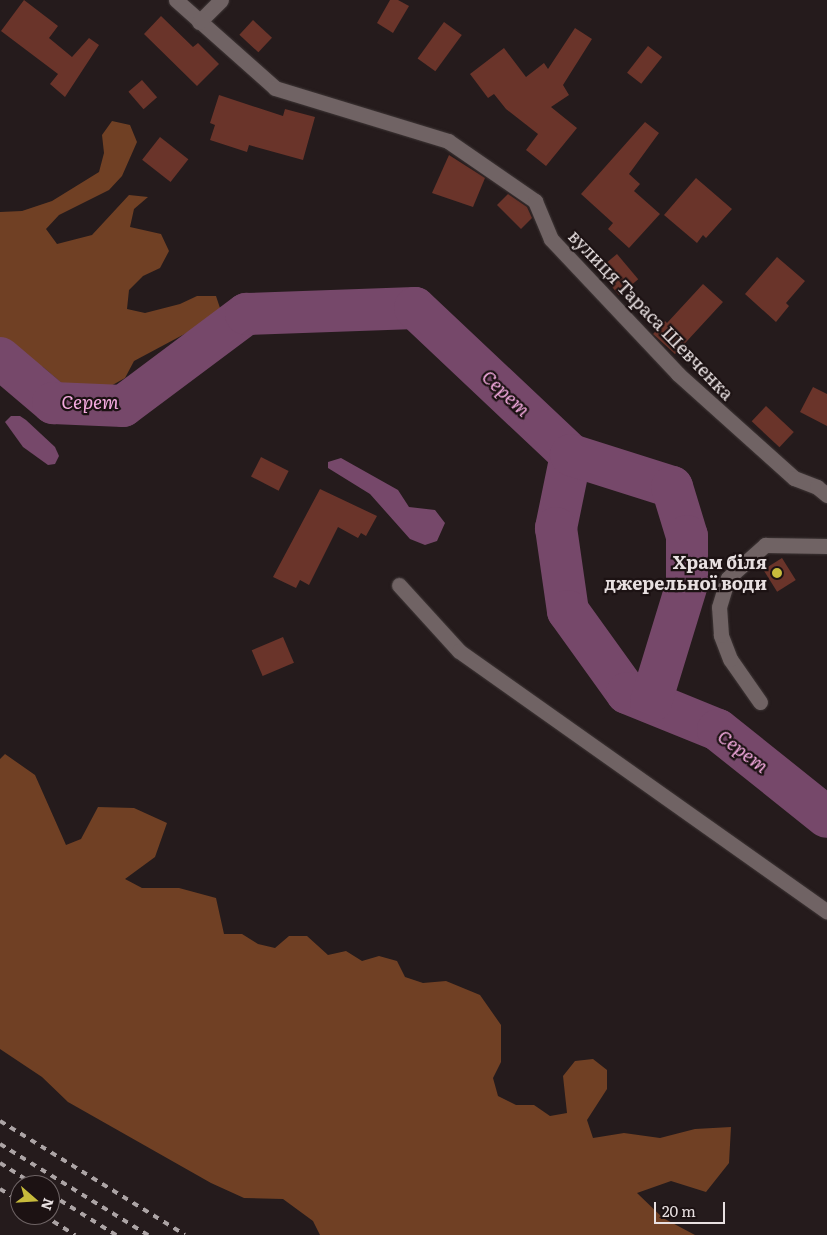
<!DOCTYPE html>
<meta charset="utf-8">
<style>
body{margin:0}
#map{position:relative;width:827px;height:1235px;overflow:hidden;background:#251b1c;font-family:Literata,serif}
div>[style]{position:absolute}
.forest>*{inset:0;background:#704024}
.water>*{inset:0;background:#76486a}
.river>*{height:42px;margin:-21px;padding:0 21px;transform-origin:21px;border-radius:21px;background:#76486a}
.building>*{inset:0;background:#6a342a;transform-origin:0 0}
.roads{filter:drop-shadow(0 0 1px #3e3636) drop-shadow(0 0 1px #3e3636)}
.minor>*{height:15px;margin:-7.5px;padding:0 7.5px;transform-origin:7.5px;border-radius:7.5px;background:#706364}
.rail>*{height:4px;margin-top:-2px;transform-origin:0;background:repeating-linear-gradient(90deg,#aca4a5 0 6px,transparent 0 12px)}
.dots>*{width:14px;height:14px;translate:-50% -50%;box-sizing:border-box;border:2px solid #1c1213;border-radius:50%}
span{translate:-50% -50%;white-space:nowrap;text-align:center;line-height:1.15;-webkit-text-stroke:4.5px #1c1213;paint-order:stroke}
.street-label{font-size:18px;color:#e8e0e1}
.poi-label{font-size:18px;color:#e8e0e1;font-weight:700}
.right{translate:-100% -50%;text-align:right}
.water-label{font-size:19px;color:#f4aadf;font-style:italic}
.north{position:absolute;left:10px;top:1175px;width:50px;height:50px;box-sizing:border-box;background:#1c1213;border:1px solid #6e6465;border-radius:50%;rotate:109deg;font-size:14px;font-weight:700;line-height:20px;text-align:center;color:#e8e0e1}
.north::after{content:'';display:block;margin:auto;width:18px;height:22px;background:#c7bb3c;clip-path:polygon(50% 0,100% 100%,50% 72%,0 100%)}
.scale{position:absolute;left:654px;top:1202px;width:71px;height:22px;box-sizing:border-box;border:2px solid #e8e0e1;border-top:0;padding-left:6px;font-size:15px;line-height:18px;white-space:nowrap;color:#e8e0e1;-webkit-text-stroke:4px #1c1213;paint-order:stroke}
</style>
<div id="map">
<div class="forest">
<div style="clip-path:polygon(112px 121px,130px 125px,137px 142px,122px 176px,109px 190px,59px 215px,46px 229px,57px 244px,92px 235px,129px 195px,148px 197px,134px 209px,130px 227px,161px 234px,169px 251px,160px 268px,143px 276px,129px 290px,127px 309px,145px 313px,180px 304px,197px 296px,216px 296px,222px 314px,134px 361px,125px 378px,91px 397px,72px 392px,43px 367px,0 353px,0 212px,22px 211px,52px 201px,99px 172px,104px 153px,102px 135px)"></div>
<div style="clip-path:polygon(5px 754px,35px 775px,66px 845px,81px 839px,98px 807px,134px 808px,167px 823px,155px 857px,125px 879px,142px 888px,179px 888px,216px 898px,224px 934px,242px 934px,258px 944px,275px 948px,289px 936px,307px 936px,328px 955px,346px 951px,362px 961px,379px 956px,397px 961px,405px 977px,423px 983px,446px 981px,480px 995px,501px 1025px,501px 1062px,493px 1078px,498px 1096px,516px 1105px,534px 1105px,550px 1116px,567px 1113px,563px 1076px,575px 1061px,593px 1059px,607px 1070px,607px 1089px,587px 1120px,593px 1138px,624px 1133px,660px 1138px,695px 1129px,731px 1127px,729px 1163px,706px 1192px,671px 1181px,637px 1193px,663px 1218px,695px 1235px,320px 1235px,313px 1221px,283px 1199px,244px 1198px,211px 1183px,68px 1102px,42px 1077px,0 1049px,0 759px)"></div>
</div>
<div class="water">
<div style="clip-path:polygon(11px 416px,20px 416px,26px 420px,55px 447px,59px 456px,55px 464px,48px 465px,23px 447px,5px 422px)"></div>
<div style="clip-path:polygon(341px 458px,398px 490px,409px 507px,435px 510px,445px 523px,437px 541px,425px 545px,410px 539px,370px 494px,328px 468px,328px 462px)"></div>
</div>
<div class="river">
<div style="left:0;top:358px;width:70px;rotate:40.3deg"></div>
<div style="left:53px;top:403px;width:70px;rotate:2.5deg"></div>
<div style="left:123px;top:406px;width:154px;rotate:-36.8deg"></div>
<div style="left:246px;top:314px;width:169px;rotate:-2deg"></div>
<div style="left:415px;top:308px;width:214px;rotate:43.3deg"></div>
<div style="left:571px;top:455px;width:75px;rotate:101.6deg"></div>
<div style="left:556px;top:528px;width:84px;rotate:81.8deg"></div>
<div style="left:568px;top:611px;width:101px;rotate:54.3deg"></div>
<div style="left:627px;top:693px;width:98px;rotate:22.1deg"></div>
<div style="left:718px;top:730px;width:139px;rotate:38.6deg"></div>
<div style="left:571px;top:455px;width:106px;rotate:17.6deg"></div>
<div style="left:672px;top:487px;width:51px;rotate:73deg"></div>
<div style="left:687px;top:536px;width:48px;rotate:90deg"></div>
<div style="left:687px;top:584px;width:123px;rotate:107deg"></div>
</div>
<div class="building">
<div style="clip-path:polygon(24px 0,58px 26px,49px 38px,72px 57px,89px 38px,99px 45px,65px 97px,50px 84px,58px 74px,1px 31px)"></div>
<div style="clip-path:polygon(390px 0,398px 0,409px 6px,393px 33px,377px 23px)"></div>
<div style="clip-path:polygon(161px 16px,193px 47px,198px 43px,219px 64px,197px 86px,144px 34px)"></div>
<div style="left:253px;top:20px;width:26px;height:20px;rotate:43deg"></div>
<div style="left:444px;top:22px;width:22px;height:45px;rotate:36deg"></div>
<div style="clip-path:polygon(575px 28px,592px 39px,563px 85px,569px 95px,551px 107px,577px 128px,546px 166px,526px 150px,538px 134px,506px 109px,494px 94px,488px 98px,470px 74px,504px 48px,526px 77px,544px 63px,548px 69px)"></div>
<div style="left:648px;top:46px;width:18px;height:34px;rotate:38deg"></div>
<div style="left:142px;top:80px;width:23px;height:18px;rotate:49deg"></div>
<div style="clip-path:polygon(219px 95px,283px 116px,285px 109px,315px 117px,303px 160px,249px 145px,247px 152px,210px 140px,215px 125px,210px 123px)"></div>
<div style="clip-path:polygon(645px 122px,659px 133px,629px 174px,640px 184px,634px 191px,660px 214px,629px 248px,608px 229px,613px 223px,581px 194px)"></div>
<div style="left:160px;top:137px;width:36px;height:29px;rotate:38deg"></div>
<div style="clip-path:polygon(449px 155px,485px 178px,473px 207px,432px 193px)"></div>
<div style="clip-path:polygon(696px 178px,732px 209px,706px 238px,703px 235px,697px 243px,664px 215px)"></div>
<div style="clip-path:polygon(508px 194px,527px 207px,532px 218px,521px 229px,497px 205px)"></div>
<div style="left:617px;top:254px;width:33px;height:25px;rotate:50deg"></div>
<div style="clip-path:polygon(777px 257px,805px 281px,786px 303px,789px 306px,776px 322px,745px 294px)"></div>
<div style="clip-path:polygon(703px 284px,723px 302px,675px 354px,653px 334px,665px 321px,667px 323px)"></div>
<div style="clip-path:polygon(813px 387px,827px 394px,827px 426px,800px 412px)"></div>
<div style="left:766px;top:406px;width:38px;height:21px;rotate:43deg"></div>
<div style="left:261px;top:457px;width:31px;height:22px;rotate:27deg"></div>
<div style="clip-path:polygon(320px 489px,377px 516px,366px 536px,361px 533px,358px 538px,338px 527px,309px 585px,300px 580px,296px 588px,273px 577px)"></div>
<div style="left:782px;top:558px;width:26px;height:22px;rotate:58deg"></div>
<div style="left:283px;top:637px;width:28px;height:34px;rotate:67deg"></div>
</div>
<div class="roads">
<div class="minor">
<div style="left:176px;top:0;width:132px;rotate:41.6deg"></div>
<div style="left:275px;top:88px;width:181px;rotate:17deg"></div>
<div style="left:448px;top:141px;width:106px;rotate:34.6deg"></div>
<div style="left:535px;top:201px;width:41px;rotate:67.2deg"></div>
<div style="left:551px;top:239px;width:185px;rotate:46.7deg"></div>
<div style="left:678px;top:374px;width:156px;rotate:41.9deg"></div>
<div style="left:794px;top:478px;width:25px;rotate:21deg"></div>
<div style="left:817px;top:487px;width:13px;rotate:39deg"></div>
<div style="left:199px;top:22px;width:31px;rotate:-45deg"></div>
<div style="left:399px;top:585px;width:89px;rotate:47.7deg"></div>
<div style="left:459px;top:651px;width:451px;rotate:35.3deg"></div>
<div style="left:760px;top:702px;width:52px;rotate:-124.9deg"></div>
<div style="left:730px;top:659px;width:26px;rotate:-111deg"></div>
<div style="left:721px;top:635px;width:28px;rotate:-94deg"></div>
<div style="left:719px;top:607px;width:30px;rotate:-73deg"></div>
<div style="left:728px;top:578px;width:50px;rotate:-41.7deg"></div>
<div style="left:765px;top:545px;width:62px;rotate:0.9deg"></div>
</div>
</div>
<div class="rail">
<div style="left:0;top:1121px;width:217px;rotate:31.6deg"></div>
<div style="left:0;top:1144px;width:174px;rotate:31.6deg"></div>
<div style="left:0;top:1163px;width:41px;rotate:32.2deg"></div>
<div style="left:0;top:1189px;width:23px;rotate:31deg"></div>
<div style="left:50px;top:1194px;width:78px;rotate:31.8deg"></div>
<div style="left:43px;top:1215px;width:38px;rotate:32deg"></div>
</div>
<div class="dots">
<div style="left:777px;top:573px;background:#c7bb3c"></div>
</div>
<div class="street-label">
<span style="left:651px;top:315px;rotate:46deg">вулиця Тараса Шевченка</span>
</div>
<div class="poi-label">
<span class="right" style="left:767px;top:573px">Храм біля<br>джерельної води</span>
</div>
<div class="water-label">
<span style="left:506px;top:393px;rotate:43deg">Серет</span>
<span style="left:90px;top:402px">Серет</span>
<span style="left:743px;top:751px;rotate:37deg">Серет</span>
</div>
<div class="north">N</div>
<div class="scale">20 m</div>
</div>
